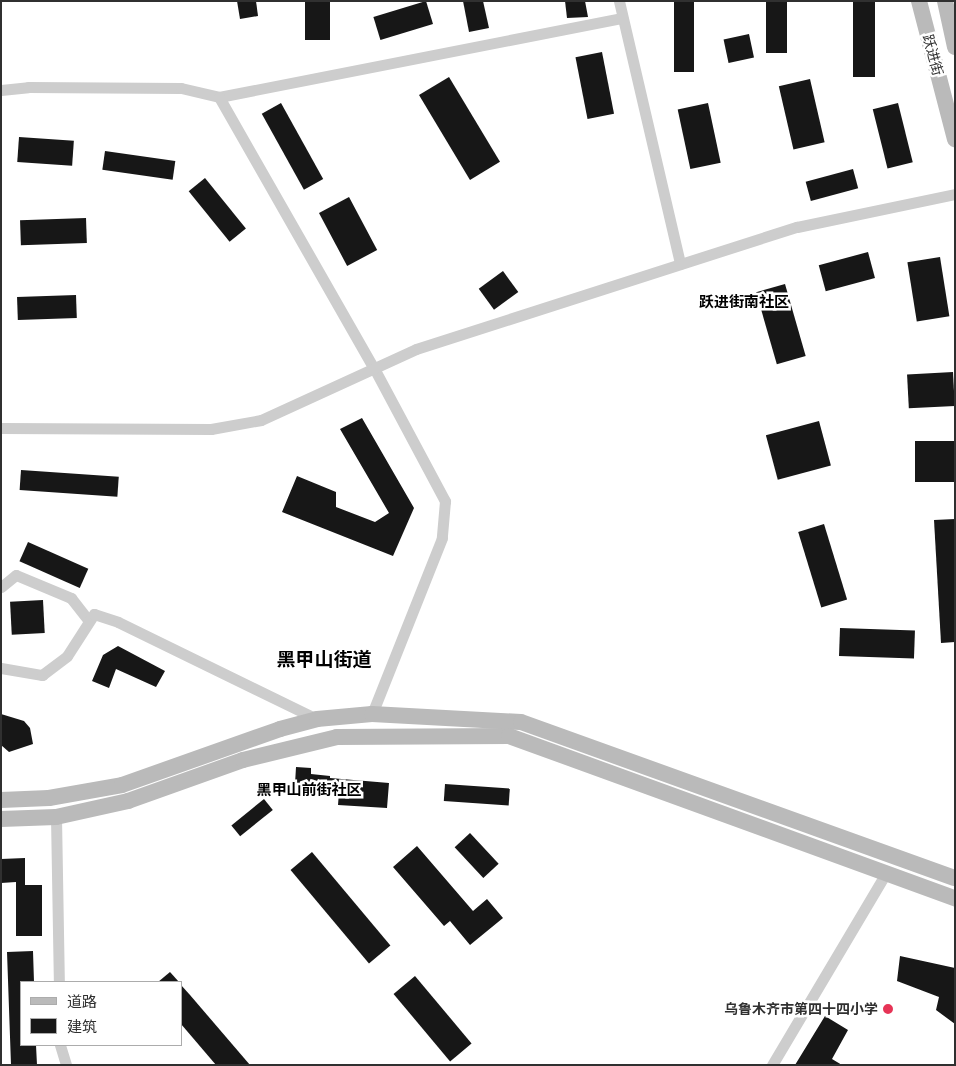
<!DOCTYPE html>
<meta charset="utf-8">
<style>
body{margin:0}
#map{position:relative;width:956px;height:1066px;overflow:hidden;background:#fff;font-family:Manrope,"Noto Sans SC",sans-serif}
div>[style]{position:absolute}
.building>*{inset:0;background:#171717;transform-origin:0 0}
.street>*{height:11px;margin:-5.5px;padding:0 5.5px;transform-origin:5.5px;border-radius:5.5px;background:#cdcdcd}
.secondary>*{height:16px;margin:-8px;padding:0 8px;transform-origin:8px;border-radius:8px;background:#bababa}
.dots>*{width:14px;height:14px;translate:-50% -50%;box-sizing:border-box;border:2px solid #fff;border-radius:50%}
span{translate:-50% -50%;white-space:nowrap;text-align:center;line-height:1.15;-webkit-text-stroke:5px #fff;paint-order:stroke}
.street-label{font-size:14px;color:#303030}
.poi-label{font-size:14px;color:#303030;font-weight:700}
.right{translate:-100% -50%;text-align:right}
.neighbourhood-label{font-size:15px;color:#000;font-weight:700}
.district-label{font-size:19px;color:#000;font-weight:700}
.frame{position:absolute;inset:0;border:2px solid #303030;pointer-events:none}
.legend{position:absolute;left:20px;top:981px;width:162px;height:65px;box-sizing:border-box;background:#fff;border:1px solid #acacac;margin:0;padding:6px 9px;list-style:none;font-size:15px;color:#303030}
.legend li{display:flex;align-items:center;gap:10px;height:25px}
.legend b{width:25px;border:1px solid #acacac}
</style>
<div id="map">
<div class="building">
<div style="clip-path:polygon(237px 1px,256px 1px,258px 16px,240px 19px)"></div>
<div style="left:305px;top:1px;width:25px;height:39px"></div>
<div style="left:426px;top:1px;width:24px;height:55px;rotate:73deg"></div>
<div style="clip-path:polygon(463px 1px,483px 1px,489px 28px,469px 32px)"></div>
<div style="clip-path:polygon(565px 1px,585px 1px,588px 17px,567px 18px)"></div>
<div style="left:674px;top:1px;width:20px;height:71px"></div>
<div style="left:766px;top:1px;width:21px;height:52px"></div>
<div style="left:853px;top:1px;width:22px;height:76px"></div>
<div style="left:749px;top:34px;width:24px;height:26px;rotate:78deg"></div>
<div style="left:602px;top:52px;width:63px;height:27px;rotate:79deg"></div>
<div style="left:449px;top:77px;width:99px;height:35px;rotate:59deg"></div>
<div style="left:810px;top:79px;width:65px;height:32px;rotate:77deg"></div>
<div style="left:281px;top:103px;width:87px;height:22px;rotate:61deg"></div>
<div style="left:708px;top:103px;width:61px;height:31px;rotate:78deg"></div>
<div style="left:898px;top:103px;width:61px;height:26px;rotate:76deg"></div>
<div style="left:19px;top:137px;width:55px;height:25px;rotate:4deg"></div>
<div style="left:105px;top:151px;width:71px;height:19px;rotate:8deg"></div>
<div style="left:853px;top:169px;width:20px;height:49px;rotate:75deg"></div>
<div style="left:205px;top:178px;width:65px;height:21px;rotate:51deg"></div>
<div style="left:349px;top:197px;width:60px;height:34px;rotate:62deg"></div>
<div style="left:86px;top:218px;width:25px;height:66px;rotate:88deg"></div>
<div style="left:868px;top:252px;width:27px;height:51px;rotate:75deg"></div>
<div style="left:940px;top:257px;width:60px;height:33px;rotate:81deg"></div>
<div style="left:503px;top:271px;width:26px;height:30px;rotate:54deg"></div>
<div style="left:785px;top:284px;width:75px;height:30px;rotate:74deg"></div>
<div style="left:76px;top:295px;width:23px;height:59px;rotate:88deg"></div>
<div style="left:953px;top:372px;width:34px;height:46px;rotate:87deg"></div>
<div style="clip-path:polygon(362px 418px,414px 508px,393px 556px,282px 512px,297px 476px,336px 492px,336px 507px,375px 522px,389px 513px,340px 429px)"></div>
<div style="left:819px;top:421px;width:46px;height:55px;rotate:75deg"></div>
<div style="left:955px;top:441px;width:41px;height:40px;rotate:90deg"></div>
<div style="left:21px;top:470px;width:98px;height:20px;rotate:4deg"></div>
<div style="clip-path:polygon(955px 519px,955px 642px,941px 643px,934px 520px)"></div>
<div style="left:824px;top:524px;width:79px;height:27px;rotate:73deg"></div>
<div style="left:28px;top:542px;width:66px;height:21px;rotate:24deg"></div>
<div style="left:43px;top:600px;width:33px;height:33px;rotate:87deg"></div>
<div style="left:840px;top:628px;width:75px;height:28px;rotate:2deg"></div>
<div style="clip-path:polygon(118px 646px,165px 671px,156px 687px,116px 669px,109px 688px,92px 681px,103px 655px)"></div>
<div style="clip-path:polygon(1px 714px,24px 721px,30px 728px,33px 744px,9px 752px,1px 745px)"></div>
<div style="clip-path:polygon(296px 767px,311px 768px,311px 774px,330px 776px,330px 778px,389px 783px,387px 808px,338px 805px,339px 792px,295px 784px)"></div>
<div style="left:445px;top:784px;width:65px;height:17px;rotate:4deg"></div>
<div style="left:264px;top:799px;width:14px;height:42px;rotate:51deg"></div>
<div style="left:470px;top:833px;width:42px;height:21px;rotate:47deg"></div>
<div style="clip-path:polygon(417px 846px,473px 911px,487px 899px,503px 918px,470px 945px,450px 921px,444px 926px,393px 867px)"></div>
<div style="left:312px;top:852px;width:122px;height:28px;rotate:50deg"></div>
<div style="clip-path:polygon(25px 858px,25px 885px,42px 885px,42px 936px,16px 936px,16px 882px,1px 883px,1px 859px)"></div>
<div style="clip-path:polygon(33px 951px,34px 982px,21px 982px,21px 1045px,36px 1045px,37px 1065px,11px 1065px,7px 952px)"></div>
<div style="clip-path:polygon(900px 956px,955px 968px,955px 1024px,936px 1010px,939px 997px,897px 981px)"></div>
<div style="clip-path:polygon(170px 972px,179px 982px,158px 982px)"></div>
<div style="left:415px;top:976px;width:88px;height:28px;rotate:50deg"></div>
<div style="clip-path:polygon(181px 985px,190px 995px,250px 1065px,216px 1065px,181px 1024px)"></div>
<div style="clip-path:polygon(825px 1016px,848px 1030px,832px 1059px,842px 1065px,795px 1065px)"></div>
</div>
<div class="street">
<div style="left:619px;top:1px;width:270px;rotate:76.9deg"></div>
<div style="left:1px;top:90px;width:27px;rotate:-6deg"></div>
<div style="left:28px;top:87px;width:153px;rotate:0.4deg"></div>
<div style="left:181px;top:88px;width:39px;rotate:13deg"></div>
<div style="left:219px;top:97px;width:411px;rotate:-11.1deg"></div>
<div style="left:219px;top:97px;width:314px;rotate:60.3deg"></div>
<div style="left:375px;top:370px;width:149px;rotate:61.9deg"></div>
<div style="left:445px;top:501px;width:37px;rotate:95deg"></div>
<div style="left:442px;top:538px;width:189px;rotate:111.7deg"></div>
<div style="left:1px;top:428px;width:210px;rotate:0.3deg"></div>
<div style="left:211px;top:429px;width:51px;rotate:-10.2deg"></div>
<div style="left:261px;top:420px;width:170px;rotate:-24.6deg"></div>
<div style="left:416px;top:349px;width:400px;rotate:-17.8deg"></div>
<div style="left:797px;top:227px;width:161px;rotate:-11.8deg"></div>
<div style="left:1px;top:587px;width:19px;rotate:-39deg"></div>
<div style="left:16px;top:575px;width:60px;rotate:22.7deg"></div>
<div style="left:71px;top:598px;width:29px;rotate:52deg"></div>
<div style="left:1px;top:668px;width:42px;rotate:9.7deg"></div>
<div style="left:42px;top:675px;width:31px;rotate:-37deg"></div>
<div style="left:67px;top:656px;width:50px;rotate:-57.3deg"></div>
<div style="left:94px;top:614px;width:25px;rotate:18deg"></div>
<div style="left:118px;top:622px;width:221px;rotate:26deg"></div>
<div style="left:56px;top:817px;width:165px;rotate:89deg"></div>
<div style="left:60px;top:1045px;width:21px;rotate:73deg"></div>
<div style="left:772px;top:1065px;width:223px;rotate:-59.3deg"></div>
</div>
<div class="secondary">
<div style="left:919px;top:1px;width:143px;rotate:75.4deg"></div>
<div style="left:945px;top:1px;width:47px;rotate:77.7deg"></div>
<div style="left:1px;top:800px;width:48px;rotate:-2.4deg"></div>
<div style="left:49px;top:798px;width:74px;rotate:-10.1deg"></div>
<div style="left:122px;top:785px;width:168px;rotate:-19.5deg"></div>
<div style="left:280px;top:729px;width:38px;rotate:-15deg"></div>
<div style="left:317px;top:719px;width:55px;rotate:-5.2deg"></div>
<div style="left:372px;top:714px;width:149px;rotate:3.1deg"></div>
<div style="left:521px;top:722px;width:461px;rotate:19.8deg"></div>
<div style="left:1px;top:819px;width:55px;rotate:-2.1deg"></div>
<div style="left:56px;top:817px;width:74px;rotate:-12.5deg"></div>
<div style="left:128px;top:801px;width:122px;rotate:-19.6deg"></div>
<div style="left:243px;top:760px;width:97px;rotate:-13.7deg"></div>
<div style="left:337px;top:737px;width:172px;rotate:-0.3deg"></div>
<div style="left:509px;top:736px;width:475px;rotate:20deg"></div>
</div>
<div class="dots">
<div style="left:888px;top:1009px;background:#e63456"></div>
</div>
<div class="street-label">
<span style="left:933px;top:55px;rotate:75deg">跃进街</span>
</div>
<div class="poi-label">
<span class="right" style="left:878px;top:1009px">乌鲁木齐市第四十四小学</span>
</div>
<div class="neighbourhood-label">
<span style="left:744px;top:302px">跃进街南社区</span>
<span style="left:309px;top:790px">黑甲山前街社区</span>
</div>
<div class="district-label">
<span style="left:324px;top:660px">黑甲山街道</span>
</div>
<div class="frame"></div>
<ul class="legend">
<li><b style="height:6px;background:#bababa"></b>道路</li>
<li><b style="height:14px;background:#171717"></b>建筑</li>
</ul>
</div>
